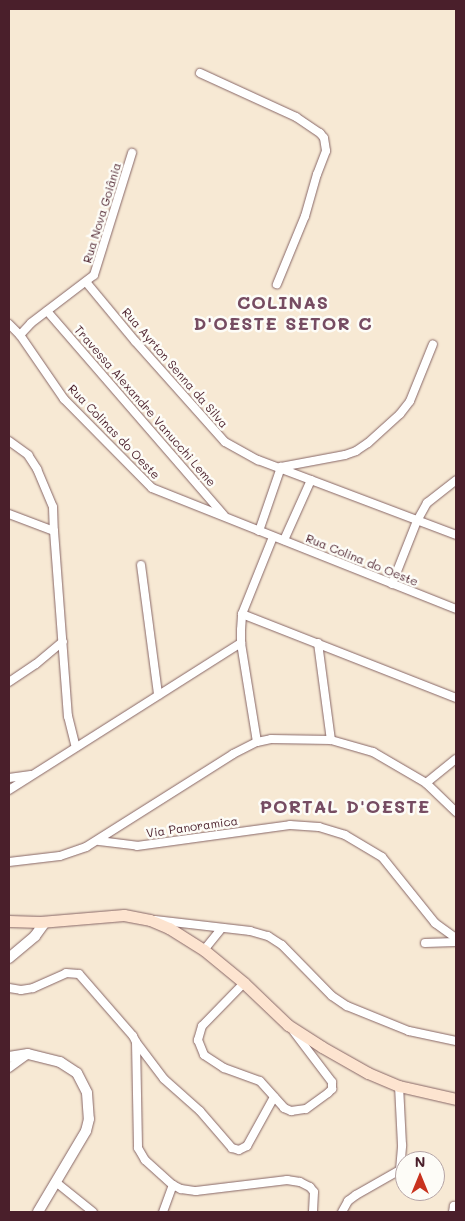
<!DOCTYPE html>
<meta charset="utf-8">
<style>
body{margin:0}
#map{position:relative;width:465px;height:1221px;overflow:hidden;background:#f7e9d4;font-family:Mali,sans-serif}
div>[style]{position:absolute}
.roads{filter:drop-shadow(0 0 1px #876666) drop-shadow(0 0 1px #876666)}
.minor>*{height:8px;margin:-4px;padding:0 4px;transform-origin:4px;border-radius:4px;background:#fff}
.tertiary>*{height:10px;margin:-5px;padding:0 5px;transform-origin:5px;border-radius:5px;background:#fff}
.secondary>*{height:11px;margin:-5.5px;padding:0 5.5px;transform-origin:5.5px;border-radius:5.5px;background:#fde4d0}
span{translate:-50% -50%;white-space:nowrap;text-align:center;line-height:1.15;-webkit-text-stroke:5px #fdfcf7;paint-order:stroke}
.street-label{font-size:12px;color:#4a1f2b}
.district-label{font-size:18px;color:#764c62;font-weight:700;letter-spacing:1px}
.frame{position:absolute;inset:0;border:10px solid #4a1f2b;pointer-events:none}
.north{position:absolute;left:395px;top:1151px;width:50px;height:50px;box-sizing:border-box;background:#fdfcf7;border:1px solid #b5a4a5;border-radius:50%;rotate:0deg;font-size:14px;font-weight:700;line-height:20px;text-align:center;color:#4a1f2b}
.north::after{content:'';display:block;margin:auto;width:18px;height:22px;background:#c8321e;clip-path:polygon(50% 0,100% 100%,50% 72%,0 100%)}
</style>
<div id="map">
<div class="roads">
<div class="minor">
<div style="left:200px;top:73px;width:106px;rotate:24.6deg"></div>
<div style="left:296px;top:117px;width:29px;rotate:34deg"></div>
<div style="left:320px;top:133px;width:6px;rotate:51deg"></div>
<div style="left:324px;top:138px;width:13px;rotate:81deg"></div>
<div style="left:326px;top:151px;width:25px;rotate:111deg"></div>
<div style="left:317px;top:174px;width:44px;rotate:105.9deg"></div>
<div style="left:305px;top:216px;width:74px;rotate:112.4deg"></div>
<div style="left:86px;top:282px;width:77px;rotate:50.3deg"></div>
<div style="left:135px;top:341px;width:135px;rotate:48.3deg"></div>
<div style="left:225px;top:442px;width:38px;rotate:29deg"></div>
<div style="left:258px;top:460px;width:212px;rotate:20.7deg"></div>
<div style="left:47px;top:311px;width:270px;rotate:49.1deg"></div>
<div style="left:9px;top:324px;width:16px;rotate:45deg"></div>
<div style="left:20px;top:335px;width:78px;rotate:55.5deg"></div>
<div style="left:64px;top:399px;width:125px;rotate:45.3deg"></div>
<div style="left:152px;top:488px;width:327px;rotate:21.7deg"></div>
<div style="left:20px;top:335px;width:16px;rotate:-47deg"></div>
<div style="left:31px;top:323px;width:79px;rotate:-37.3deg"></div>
<div style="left:94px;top:275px;width:128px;rotate:-72.7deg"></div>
<div style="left:9px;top:441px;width:24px;rotate:36deg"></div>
<div style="left:28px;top:455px;width:17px;rotate:57deg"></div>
<div style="left:37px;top:469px;width:41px;rotate:67.2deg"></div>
<div style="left:53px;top:507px;width:24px;rotate:88deg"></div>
<div style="left:9px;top:514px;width:48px;rotate:20.7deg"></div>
<div style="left:54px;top:531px;width:186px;rotate:85.7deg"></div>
<div style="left:68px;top:716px;width:32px;rotate:76deg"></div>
<div style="left:259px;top:531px;width:68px;rotate:-71deg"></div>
<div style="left:281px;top:467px;width:65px;rotate:-10.6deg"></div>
<div style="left:345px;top:455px;width:12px;rotate:-20deg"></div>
<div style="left:356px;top:451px;width:14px;rotate:-34deg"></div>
<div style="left:368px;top:443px;width:43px;rotate:-42.2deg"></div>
<div style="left:400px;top:414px;width:16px;rotate:-52deg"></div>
<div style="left:410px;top:401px;width:61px;rotate:-68deg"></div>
<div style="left:284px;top:540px;width:66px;rotate:-65.8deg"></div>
<div style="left:141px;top:565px;width:131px;rotate:82.5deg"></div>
<div style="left:392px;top:584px;width:68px;rotate:-68.4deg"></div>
<div style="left:417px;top:521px;width:21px;rotate:-61deg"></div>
<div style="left:427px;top:503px;width:37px;rotate:-38deg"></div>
<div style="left:242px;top:614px;width:230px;rotate:21.4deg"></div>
<div style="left:318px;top:643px;width:98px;rotate:82.4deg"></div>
<div style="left:9px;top:682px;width:32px;rotate:-34deg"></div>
<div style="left:36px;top:664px;width:35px;rotate:-40deg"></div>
<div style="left:257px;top:742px;width:100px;rotate:-99.2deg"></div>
<div style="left:241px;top:643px;width:13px;rotate:-90deg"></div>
<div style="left:241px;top:630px;width:16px;rotate:-86deg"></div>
<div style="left:242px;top:614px;width:83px;rotate:-68.1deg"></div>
<div style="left:9px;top:778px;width:22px;rotate:-8deg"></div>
<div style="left:426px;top:783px;width:38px;rotate:-39deg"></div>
<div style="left:9px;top:790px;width:275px;rotate:-32.4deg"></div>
<div style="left:99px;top:841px;width:38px;rotate:7deg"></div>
<div style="left:137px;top:846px;width:154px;rotate:-7.8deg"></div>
<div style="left:290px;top:825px;width:29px;rotate:4deg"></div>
<div style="left:319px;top:827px;width:27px;rotate:17deg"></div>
<div style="left:345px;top:835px;width:43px;rotate:30.7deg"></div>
<div style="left:382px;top:857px;width:85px;rotate:51.2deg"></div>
<div style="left:435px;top:923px;width:26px;rotate:36deg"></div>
<div style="left:9px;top:862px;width:51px;rotate:-6.7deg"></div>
<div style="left:60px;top:856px;width:28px;rotate:-19deg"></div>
<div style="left:86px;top:847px;width:174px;rotate:-32.3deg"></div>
<div style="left:233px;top:754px;width:27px;rotate:-27deg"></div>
<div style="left:257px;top:742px;width:14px;rotate:-12deg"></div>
<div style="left:271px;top:739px;width:60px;rotate:1deg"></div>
<div style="left:331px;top:740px;width:44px;rotate:15.9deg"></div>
<div style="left:373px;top:752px;width:61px;rotate:30.3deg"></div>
<div style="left:426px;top:783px;width:42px;rotate:44deg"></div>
<div style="left:155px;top:920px;width:96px;rotate:6.6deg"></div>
<div style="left:250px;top:931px;width:19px;rotate:16deg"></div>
<div style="left:268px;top:936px;width:17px;rotate:33deg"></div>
<div style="left:282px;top:945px;width:71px;rotate:45.6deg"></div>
<div style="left:332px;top:996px;width:18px;rotate:34deg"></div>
<div style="left:347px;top:1006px;width:67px;rotate:22deg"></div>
<div style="left:409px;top:1031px;width:48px;rotate:12deg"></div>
<div style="left:425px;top:943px;width:31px;rotate:-2deg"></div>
<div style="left:204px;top:950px;width:28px;rotate:-51deg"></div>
<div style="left:244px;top:983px;width:60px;rotate:134.3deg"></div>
<div style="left:202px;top:1026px;width:15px;rotate:106deg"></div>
<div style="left:198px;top:1040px;width:16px;rotate:68deg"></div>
<div style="left:204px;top:1055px;width:24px;rotate:33deg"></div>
<div style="left:224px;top:1068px;width:38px;rotate:20deg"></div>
<div style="left:260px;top:1081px;width:36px;rotate:48deg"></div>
<div style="left:284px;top:1108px;width:8px;rotate:23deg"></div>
<div style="left:291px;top:1111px;width:15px;rotate:-8deg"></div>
<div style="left:306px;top:1109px;width:27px;rotate:-36deg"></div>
<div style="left:328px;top:1093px;width:6px;rotate:-45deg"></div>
<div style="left:332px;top:1089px;width:7px;rotate:-90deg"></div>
<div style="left:332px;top:1082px;width:63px;rotate:-127.2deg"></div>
<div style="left:9px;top:988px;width:12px;rotate:9deg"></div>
<div style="left:21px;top:990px;width:12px;rotate:-9deg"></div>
<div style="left:33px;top:988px;width:36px;rotate:-24deg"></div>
<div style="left:66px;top:973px;width:13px;rotate:4deg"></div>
<div style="left:79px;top:974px;width:82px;rotate:48.9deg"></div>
<div style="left:133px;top:1036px;width:7px;rotate:63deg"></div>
<div style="left:136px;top:1042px;width:106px;rotate:88.9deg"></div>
<div style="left:138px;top:1148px;width:14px;rotate:60deg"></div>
<div style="left:145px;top:1160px;width:38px;rotate:42deg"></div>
<div style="left:173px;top:1185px;width:9px;rotate:27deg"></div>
<div style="left:181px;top:1189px;width:15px;rotate:8deg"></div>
<div style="left:196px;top:1191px;width:92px;rotate:-6.9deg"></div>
<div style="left:287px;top:1180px;width:13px;rotate:9deg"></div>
<div style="left:300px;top:1182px;width:11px;rotate:27deg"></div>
<div style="left:310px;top:1187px;width:6px;rotate:51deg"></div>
<div style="left:314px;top:1192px;width:20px;rotate:93deg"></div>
<div style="left:136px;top:1042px;width:46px;rotate:52.9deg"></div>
<div style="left:164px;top:1079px;width:48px;rotate:41.6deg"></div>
<div style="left:200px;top:1111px;width:49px;rotate:49.1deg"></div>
<div style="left:232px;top:1148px;width:7px;rotate:16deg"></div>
<div style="left:239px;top:1150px;width:9px;rotate:-27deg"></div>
<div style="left:247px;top:1146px;width:56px;rotate:-61.1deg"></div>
<div style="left:9px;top:1068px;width:22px;rotate:-36deg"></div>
<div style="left:57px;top:1183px;width:46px;rotate:38.9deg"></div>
<div style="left:163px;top:1212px;width:29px;rotate:-70deg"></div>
<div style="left:342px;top:1212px;width:13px;rotate:-61deg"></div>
<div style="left:348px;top:1201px;width:10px;rotate:-37deg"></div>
<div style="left:356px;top:1195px;width:51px;rotate:-29.6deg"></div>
<div style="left:400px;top:1170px;width:25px;rotate:-85deg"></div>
<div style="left:402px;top:1145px;width:59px;rotate:-92.9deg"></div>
<div style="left:453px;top:1212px;width:6px;rotate:-81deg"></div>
<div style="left:454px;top:1206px;width:4px;rotate:56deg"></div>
</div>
<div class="tertiary">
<div style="left:9px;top:958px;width:34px;rotate:-40deg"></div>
<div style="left:35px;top:936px;width:17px;rotate:-54deg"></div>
<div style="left:9px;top:1057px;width:19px;rotate:-9deg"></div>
<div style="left:28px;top:1054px;width:33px;rotate:14deg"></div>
<div style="left:60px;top:1062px;width:20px;rotate:33deg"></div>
<div style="left:77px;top:1073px;width:22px;rotate:63deg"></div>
<div style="left:87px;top:1093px;width:26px;rotate:86deg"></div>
<div style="left:89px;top:1119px;width:12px;rotate:104deg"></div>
<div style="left:86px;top:1131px;width:94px;rotate:120.7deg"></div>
</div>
<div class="secondary">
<div style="left:9px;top:921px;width:31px;rotate:2deg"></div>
<div style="left:40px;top:922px;width:84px;rotate:-4.8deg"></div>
<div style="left:124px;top:915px;width:26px;rotate:11deg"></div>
<div style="left:150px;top:920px;width:21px;rotate:23deg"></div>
<div style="left:169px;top:928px;width:41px;rotate:32.2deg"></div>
<div style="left:204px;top:950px;width:52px;rotate:39.5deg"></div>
<div style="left:244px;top:983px;width:61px;rotate:43.7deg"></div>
<div style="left:288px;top:1025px;width:40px;rotate:32.9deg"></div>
<div style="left:322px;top:1047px;width:53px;rotate:29.5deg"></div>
<div style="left:368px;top:1073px;width:34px;rotate:23deg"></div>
<div style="left:399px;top:1086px;width:58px;rotate:12.8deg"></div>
</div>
</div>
<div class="street-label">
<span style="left:102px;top:213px;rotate:-73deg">Rua Nova Goiânia</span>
<span style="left:175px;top:368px;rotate:49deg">Rua Ayrton Senna da Silva</span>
<span style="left:145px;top:406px;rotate:49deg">Travessa Alexandre Vanucchi Leme</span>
<span style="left:114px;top:432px;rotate:46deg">Rua Colinas do Oeste</span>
<span style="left:362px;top:560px;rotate:22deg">Rua Colina do Oeste</span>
<span style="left:192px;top:827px;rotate:-8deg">Via Panoramica</span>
</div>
<div class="district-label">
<span style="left:283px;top:313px">COLINAS<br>D'OESTE SETOR C</span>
<span style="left:345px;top:806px">PORTAL D'OESTE</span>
</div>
<div class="frame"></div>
<div class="north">N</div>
</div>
